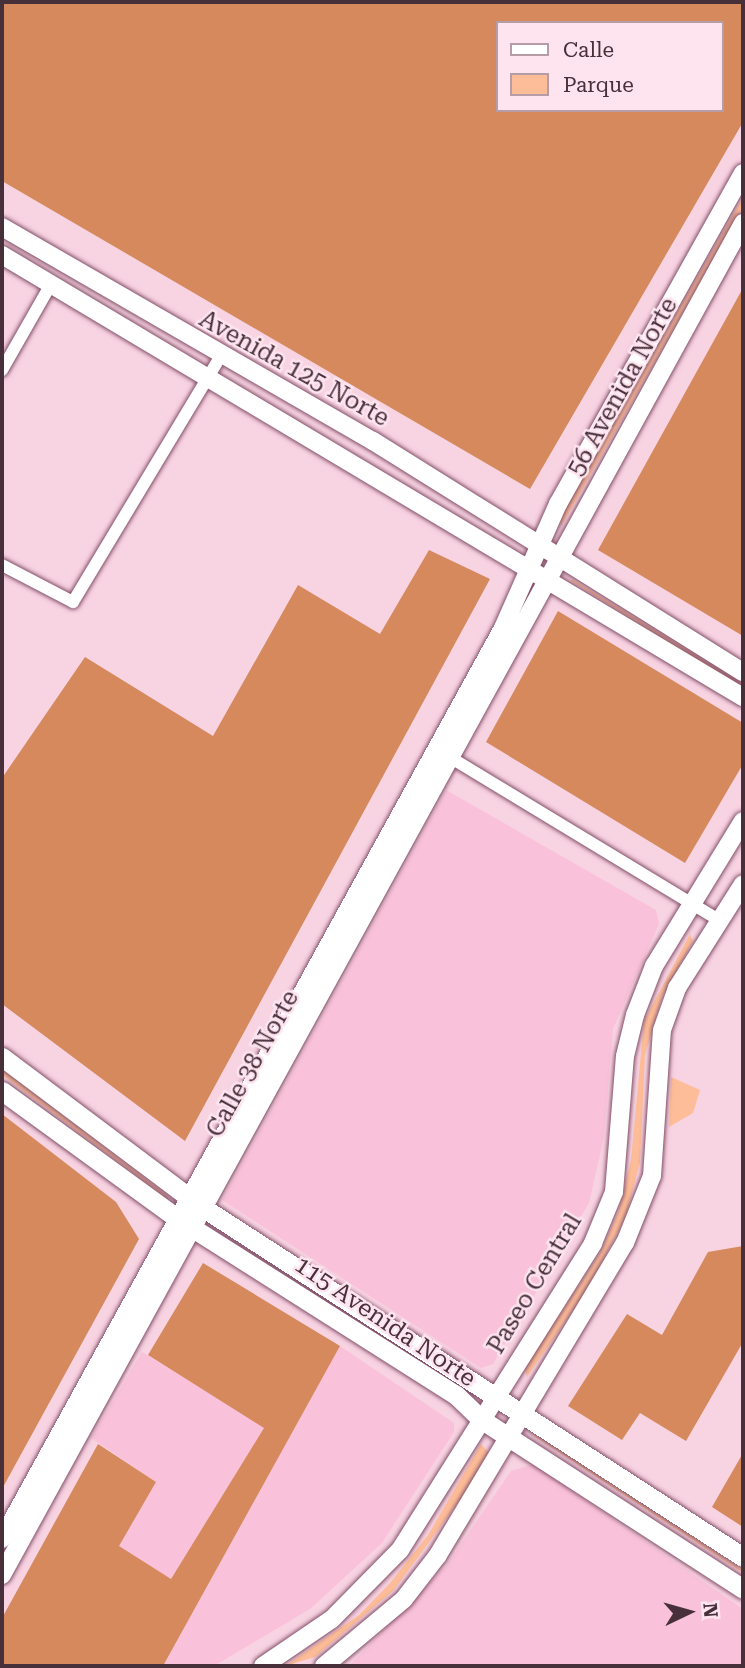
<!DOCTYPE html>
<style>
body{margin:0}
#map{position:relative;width:745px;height:1668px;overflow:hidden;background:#f8d3e2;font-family:"Roboto Serif",serif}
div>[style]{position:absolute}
.built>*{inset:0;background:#f9c2da}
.green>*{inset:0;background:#fdbd98}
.forest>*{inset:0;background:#d5895d}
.roads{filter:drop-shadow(0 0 2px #834f68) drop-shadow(0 0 2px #834f68)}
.minor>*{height:12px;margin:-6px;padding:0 6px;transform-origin:6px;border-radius:6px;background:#fff}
.secondary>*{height:18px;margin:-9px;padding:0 9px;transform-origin:9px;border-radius:9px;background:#fff}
.primary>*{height:19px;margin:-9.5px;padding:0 9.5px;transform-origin:9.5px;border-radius:9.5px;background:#fff}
span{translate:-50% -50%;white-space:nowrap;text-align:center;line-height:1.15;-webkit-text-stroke:5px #fde4ee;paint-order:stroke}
.street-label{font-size:24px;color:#48303b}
.frame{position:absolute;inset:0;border:4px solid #48303b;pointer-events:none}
.legend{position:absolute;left:496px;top:21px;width:228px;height:91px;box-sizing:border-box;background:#fde4ee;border:2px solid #b59ca6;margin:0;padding:9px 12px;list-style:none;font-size:21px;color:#48303b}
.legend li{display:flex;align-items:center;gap:14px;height:35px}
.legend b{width:35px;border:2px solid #b59ca6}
.north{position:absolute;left:654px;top:1577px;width:70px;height:70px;-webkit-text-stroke:5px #fde4ee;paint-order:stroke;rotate:85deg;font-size:19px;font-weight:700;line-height:28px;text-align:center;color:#48303b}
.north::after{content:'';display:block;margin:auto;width:24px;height:32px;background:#48303b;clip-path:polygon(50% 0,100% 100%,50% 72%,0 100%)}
</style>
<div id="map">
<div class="built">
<div style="clip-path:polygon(446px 790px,656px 910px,659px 924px,613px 1029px,604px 1137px,589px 1203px,493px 1364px,481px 1368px,222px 1200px)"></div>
<div style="clip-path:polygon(340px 1346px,454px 1423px,454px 1432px,382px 1543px,310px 1609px,214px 1666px,163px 1666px)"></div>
<div style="clip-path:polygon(142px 1352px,265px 1427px,171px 1579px,118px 1547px,156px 1482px,91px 1438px)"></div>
<div style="clip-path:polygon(533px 1464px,743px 1609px,743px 1666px,349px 1666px,446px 1566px,511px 1471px)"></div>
</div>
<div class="green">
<div style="clip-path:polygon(743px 197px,743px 207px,561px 527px,561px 515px)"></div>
<div style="clip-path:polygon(572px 579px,743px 684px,743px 688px,571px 581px)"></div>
<div style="clip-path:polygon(690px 934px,693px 941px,662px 997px,645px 1055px,640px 1162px,626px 1216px,587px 1290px,527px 1377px,525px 1368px,600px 1253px,618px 1213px,631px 1160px,644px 1021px)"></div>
<div style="clip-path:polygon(2px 1069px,168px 1196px,168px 1199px,2px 1075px)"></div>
<div style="clip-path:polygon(671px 1077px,700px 1090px,693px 1113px,669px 1127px)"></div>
<div style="clip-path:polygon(536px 1433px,743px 1570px,743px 1573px,534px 1436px)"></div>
<div style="clip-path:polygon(481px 1444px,489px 1453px,466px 1492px,393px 1591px,315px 1657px,285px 1666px,359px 1615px,390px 1583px,428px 1535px)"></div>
</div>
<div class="forest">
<div style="clip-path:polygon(evenodd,2px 2px,743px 2px,743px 122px,530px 489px,2px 181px,2px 2px,498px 23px,722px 23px,722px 110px,498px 110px,498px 23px)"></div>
<div style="clip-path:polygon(743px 288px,743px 636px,598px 550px)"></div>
<div style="clip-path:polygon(429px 550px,490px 579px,185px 1141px,2px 1004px,2px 778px,85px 657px,213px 736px,298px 585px,380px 634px)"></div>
<div style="clip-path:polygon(558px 611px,743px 723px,743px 764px,685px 863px,486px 742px)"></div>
<div style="clip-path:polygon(2px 1114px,116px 1202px,139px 1239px,2px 1489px)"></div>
<div style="clip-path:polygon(743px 1246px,743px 1342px,686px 1441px,640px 1413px,622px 1440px,568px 1406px,627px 1314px,662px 1335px,708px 1252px)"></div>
<div style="clip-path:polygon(203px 1263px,340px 1346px,163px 1666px,2px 1666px,2px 1618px,98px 1444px,156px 1482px,119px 1546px,171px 1579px,264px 1428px,148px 1355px)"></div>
<div style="clip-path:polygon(743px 1453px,743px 1527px,712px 1507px)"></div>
</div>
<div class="roads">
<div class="minor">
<div style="left:2px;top:370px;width:99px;rotate:-60.3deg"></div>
<div style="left:2px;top:565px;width:80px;rotate:27.5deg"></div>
<div style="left:73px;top:602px;width:286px;rotate:-59deg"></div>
<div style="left:443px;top:753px;width:320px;rotate:31.2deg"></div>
</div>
<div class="secondary">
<div style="left:2px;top:227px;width:428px;rotate:30deg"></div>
<div style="left:373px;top:441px;width:436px;rotate:32deg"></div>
<div style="left:2px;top:255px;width:863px;rotate:30.82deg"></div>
<div style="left:2px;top:1539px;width:1040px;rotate:-61.19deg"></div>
<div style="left:503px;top:628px;width:136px;rotate:-66.1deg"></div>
<div style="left:558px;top:504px;width:379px;rotate:-60.8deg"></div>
<div style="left:2px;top:1575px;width:1542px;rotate:-61.27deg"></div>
<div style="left:263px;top:1666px;width:83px;rotate:-34.3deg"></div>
<div style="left:332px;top:1619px;width:97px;rotate:-45.4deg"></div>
<div style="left:400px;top:1550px;width:363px;rotate:-57.8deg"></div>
<div style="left:593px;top:1243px;width:55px;rotate:-67.6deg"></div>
<div style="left:614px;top:1192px;width:136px;rotate:-85.4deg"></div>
<div style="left:625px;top:1056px;width:42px;rotate:-76.3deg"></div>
<div style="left:635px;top:1015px;width:53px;rotate:-68.8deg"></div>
<div style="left:654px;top:966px;width:170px;rotate:-58.5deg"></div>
<div style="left:324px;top:1666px;width:104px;rotate:-39.9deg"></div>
<div style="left:404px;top:1599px;width:56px;rotate:-52.3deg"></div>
<div style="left:438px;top:1555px;width:364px;rotate:-59.1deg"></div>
<div style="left:625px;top:1243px;width:72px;rotate:-68.1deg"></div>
<div style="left:652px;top:1176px;width:146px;rotate:-86.1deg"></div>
<div style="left:662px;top:1030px;width:45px;rotate:-70.3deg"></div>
<div style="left:677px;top:988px;width:123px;rotate:-57.6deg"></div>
</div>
<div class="primary">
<div style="left:2px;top:1057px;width:250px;rotate:36.9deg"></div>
<div style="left:202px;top:1207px;width:644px;rotate:32.9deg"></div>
<div style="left:2px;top:1091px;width:216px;rotate:36deg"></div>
<div style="left:177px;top:1218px;width:330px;rotate:32.4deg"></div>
<div style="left:456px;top:1395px;width:36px;rotate:44deg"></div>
<div style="left:482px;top:1420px;width:311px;rotate:32.9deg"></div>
</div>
</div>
<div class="street-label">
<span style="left:294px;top:369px;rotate:29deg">Avenida 125 Norte</span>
<span style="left:623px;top:387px;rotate:-61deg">56 Avenida Norte</span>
<span style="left:253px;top:1064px;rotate:-61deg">Calle 38 Norte</span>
<span style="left:535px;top:1284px;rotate:-59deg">Paseo Central</span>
<span style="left:385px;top:1322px;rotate:34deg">115 Avenida Norte</span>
</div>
<div class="frame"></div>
<ul class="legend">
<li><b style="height:9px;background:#fff"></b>Calle</li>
<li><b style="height:19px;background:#fdbd98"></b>Parque</li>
</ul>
<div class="north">N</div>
</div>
